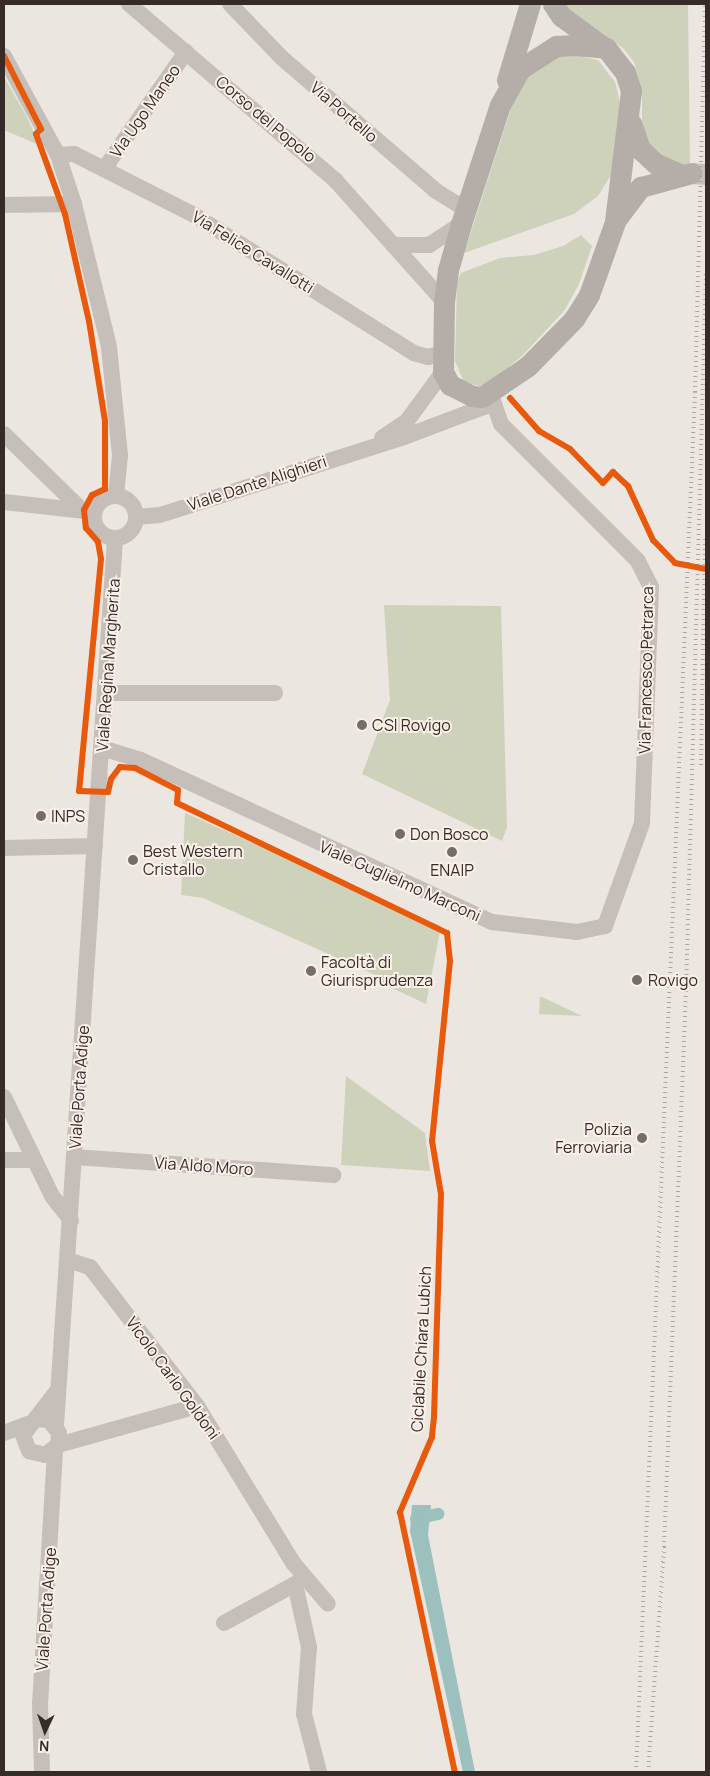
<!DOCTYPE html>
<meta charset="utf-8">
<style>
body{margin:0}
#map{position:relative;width:710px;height:1776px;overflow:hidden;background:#ece6e0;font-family:Manrope,sans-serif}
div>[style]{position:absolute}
.green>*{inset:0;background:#ced2ba}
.water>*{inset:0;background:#9bc0be}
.canal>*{height:12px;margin:-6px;padding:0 6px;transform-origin:6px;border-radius:6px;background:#9bc0be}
.major-tunnel>*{height:21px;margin-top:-10.5px;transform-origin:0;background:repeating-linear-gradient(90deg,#c8c1bb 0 21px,transparent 0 32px)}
.minor>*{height:16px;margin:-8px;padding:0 8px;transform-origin:8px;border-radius:8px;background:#c6bfb9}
.minor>.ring{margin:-8px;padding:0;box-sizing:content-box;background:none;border:16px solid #c6bfb9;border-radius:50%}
.major>*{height:21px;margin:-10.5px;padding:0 10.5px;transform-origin:10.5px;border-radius:10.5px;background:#b5ada8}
.rail>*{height:4px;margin-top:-2px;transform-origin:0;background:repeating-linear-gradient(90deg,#ada7a3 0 1px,transparent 0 5px)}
.cycleway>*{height:6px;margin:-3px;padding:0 3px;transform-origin:3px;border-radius:3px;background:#e8590c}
.dots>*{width:14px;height:14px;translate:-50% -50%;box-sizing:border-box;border:2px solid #faf0e7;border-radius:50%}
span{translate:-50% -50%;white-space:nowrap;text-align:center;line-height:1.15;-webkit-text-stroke:4px #faf0e7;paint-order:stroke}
.street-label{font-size:16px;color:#362b27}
.poi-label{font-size:16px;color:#362b27}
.left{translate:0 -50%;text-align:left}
.right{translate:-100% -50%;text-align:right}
.frame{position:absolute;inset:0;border:5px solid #362b27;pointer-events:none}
.north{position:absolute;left:20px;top:1706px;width:50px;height:50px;-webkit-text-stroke:4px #faf0e7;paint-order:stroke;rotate:183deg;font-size:14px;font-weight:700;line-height:20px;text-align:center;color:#362b27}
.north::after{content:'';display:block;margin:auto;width:18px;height:22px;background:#362b27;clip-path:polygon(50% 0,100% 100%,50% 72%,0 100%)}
</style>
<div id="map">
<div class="green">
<div style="clip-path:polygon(565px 4px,688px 4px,690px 167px,650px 151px,642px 124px,642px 91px,634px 62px,623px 48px,574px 15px)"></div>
<div style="clip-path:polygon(562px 53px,598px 60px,615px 82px,622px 111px,614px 170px,598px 196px,574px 214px,464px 253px,513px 102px,532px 69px)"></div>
<div style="clip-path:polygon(4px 77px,27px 117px,39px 145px,4px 130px)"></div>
<div style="clip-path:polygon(581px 235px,592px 246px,579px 284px,564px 311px,521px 357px,488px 383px,479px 386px,464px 382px,455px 361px,457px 281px,461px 273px,500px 258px,534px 255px,563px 246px)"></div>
<div style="clip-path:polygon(384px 605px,501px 606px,507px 827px,502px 841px,362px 774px,390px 700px)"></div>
<div style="clip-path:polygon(185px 813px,441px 926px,426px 1004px,375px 980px,373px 974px,203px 898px,181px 895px)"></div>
<div style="clip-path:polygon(540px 996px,582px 1016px,539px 1014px)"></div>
<div style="clip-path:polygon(346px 1076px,425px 1133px,430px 1171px,341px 1165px)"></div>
</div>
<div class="water">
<div style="clip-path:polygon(412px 1505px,431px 1505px,428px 1535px,475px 1772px,463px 1772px,410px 1531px)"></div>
</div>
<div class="canal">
<div style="left:416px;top:1519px;width:23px;rotate:-13deg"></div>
</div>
<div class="major-tunnel">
<div style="left:691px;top:173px;width:15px;rotate:4deg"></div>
</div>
<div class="minor">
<div style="left:129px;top:4px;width:272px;rotate:40.5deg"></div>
<div style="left:336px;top:181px;width:162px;rotate:48.2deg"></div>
<div style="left:230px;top:4px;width:75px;rotate:46.1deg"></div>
<div style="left:282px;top:58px;width:203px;rotate:40.8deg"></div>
<div style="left:436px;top:191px;width:36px;rotate:32deg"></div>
<div style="left:4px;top:56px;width:113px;rotate:61.4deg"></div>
<div style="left:58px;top:155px;width:52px;rotate:71.9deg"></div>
<div style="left:74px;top:204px;width:147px;rotate:76.2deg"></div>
<div style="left:109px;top:347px;width:109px;rotate:84.2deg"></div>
<div style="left:120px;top:455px;width:41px;rotate:95.6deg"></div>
<div style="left:58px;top:155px;width:16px;rotate:-4deg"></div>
<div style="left:74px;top:154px;width:135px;rotate:26.9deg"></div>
<div style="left:194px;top:215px;width:260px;rotate:32.1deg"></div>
<div style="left:414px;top:353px;width:15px;rotate:16deg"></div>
<div style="left:428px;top:357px;width:16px;rotate:-15deg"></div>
<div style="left:104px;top:169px;width:143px;rotate:-55deg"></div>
<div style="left:4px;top:205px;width:70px;rotate:-0.8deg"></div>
<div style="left:393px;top:245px;width:36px"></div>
<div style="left:429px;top:245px;width:38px;rotate:-33deg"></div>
<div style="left:4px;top:434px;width:109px;rotate:44.3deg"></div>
<div style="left:382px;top:438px;width:30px;rotate:-34deg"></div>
<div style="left:407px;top:421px;width:61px;rotate:-53.7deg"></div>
<div class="ring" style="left:94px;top:496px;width:26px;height:26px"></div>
<div style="left:4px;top:502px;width:82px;rotate:6.3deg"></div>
<div style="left:136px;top:517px;width:24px;rotate:-5deg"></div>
<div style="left:160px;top:515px;width:256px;rotate:-17.7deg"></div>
<div style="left:404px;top:437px;width:85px;rotate:-20.6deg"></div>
<div style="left:484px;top:407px;width:21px;rotate:-53deg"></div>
<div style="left:106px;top:693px;width:169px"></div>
<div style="left:102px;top:748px;width:41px;rotate:17.1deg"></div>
<div style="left:141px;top:760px;width:387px;rotate:24.8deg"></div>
<div style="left:492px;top:922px;width:86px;rotate:6.7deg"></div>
<div style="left:577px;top:932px;width:29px;rotate:-12deg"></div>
<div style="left:605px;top:926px;width:109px;rotate:-70.2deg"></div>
<div style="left:642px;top:823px;width:236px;rotate:-87.8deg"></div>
<div style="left:651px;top:587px;width:29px;rotate:-117deg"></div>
<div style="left:638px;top:561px;width:194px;rotate:-135deg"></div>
<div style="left:501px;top:424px;width:28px;rotate:-109deg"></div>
<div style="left:4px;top:848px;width:91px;rotate:-1.3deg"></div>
<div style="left:4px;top:1097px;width:110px;rotate:64.1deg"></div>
<div style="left:52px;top:1196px;width:31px;rotate:52deg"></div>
<div style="left:74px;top:1157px;width:260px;rotate:4deg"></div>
<div style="left:4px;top:1160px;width:30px"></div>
<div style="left:68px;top:1260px;width:23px;rotate:18deg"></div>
<div style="left:90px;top:1267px;width:175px;rotate:52.4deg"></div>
<div style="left:197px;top:1406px;width:185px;rotate:58.5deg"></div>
<div style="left:294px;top:1564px;width:52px;rotate:49.6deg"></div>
<div style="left:36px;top:1419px;width:13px;rotate:4deg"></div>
<div style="left:49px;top:1420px;width:16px;rotate:52deg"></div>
<div style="left:59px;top:1433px;width:12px;rotate:95deg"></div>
<div style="left:58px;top:1445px;width:16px;rotate:142deg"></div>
<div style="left:45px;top:1455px;width:16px;rotate:-166deg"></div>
<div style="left:29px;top:1451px;width:17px;rotate:-111deg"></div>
<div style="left:23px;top:1435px;width:56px;rotate:-52.3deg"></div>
<div style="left:56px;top:1425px;width:888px;rotate:-86.19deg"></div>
<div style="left:4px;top:1433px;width:26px;rotate:-21deg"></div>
<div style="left:58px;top:1445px;width:137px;rotate:-15.7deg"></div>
<div style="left:224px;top:1623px;width:81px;rotate:-28.8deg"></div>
<div style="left:295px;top:1584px;width:65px;rotate:77.5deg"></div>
<div style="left:309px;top:1647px;width:67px;rotate:94.3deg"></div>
<div style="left:304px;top:1714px;width:60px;rotate:75.5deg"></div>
<div style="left:42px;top:1772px;width:68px;rotate:-91.7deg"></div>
<div style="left:40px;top:1704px;width:255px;rotate:-86.6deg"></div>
</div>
<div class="major">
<div style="left:553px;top:4px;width:14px;rotate:56deg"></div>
<div style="left:561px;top:16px;width:51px;rotate:36.2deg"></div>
<div style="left:574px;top:45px;width:32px;rotate:5deg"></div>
<div style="left:606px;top:48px;width:31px;rotate:52deg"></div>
<div style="left:625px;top:72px;width:20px;rotate:72deg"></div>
<div style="left:631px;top:91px;width:132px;rotate:97deg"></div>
<div style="left:615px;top:222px;width:77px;rotate:109.6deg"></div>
<div style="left:589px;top:295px;width:28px;rotate:122deg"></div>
<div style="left:574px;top:319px;width:66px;rotate:134.4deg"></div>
<div style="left:528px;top:366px;width:55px;rotate:146deg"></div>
<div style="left:482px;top:397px;width:10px;rotate:-174deg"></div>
<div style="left:472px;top:396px;width:25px;rotate:-153deg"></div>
<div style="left:450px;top:385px;width:15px;rotate:-118deg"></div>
<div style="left:443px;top:372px;width:70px;rotate:-89.2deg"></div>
<div style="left:444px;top:302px;width:32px;rotate:-83deg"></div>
<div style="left:448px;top:270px;width:48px;rotate:-74.2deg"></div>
<div style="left:461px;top:224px;width:125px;rotate:-71.9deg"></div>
<div style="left:500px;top:105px;width:41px;rotate:-60.9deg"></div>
<div style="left:520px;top:69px;width:43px;rotate:-32.6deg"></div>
<div style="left:556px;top:46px;width:18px;rotate:-3deg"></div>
<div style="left:507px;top:80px;width:79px;rotate:-73.2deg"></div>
<div style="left:631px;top:123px;width:28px;rotate:71deg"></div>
<div style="left:640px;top:149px;width:21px;rotate:43deg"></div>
<div style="left:655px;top:163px;width:30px;rotate:24deg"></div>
<div style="left:618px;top:217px;width:38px;rotate:-53deg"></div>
<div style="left:641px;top:187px;width:52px;rotate:-15.6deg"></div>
</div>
<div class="rail">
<div style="left:701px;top:765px;width:227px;rotate:-89deg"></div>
<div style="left:636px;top:1772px;width:1381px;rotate:-87.55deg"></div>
<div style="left:695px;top:392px;width:388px;rotate:-88.5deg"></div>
<div style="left:648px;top:1772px;width:226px;rotate:-85.9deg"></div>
<div style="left:664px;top:1547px;width:557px;rotate:-87.74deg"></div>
<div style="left:686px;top:990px;width:720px;rotate:-88.41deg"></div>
</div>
<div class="cycleway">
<div style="left:4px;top:56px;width:82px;rotate:63.1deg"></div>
<div style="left:41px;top:129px;width:7px;rotate:135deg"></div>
<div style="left:36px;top:134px;width:85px;rotate:70.1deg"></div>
<div style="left:65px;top:214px;width:110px;rotate:77.4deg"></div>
<div style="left:89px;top:321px;width:101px;rotate:80.9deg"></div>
<div style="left:105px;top:421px;width:68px;rotate:90deg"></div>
<div style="left:105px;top:489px;width:14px;rotate:155deg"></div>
<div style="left:92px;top:495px;width:17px;rotate:118deg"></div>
<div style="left:84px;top:510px;width:18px;rotate:84deg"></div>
<div style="left:86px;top:528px;width:18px;rotate:49deg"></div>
<div style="left:98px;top:542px;width:17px;rotate:80deg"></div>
<div style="left:101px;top:559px;width:233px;rotate:95.4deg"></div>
<div style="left:79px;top:791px;width:29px;rotate:2deg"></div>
<div style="left:108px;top:792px;width:13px;rotate:-77deg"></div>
<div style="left:111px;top:779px;width:15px;rotate:-53deg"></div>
<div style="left:120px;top:767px;width:15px;rotate:4deg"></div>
<div style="left:135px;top:768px;width:48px;rotate:27.1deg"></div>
<div style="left:178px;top:790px;width:13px;rotate:94deg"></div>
<div style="left:177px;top:803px;width:300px;rotate:25.7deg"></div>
<div style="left:447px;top:933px;width:28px;rotate:84deg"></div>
<div style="left:450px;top:961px;width:181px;rotate:95.7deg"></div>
<div style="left:432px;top:1141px;width:54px;rotate:80.4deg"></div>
<div style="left:441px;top:1194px;width:223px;rotate:91.8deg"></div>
<div style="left:434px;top:1417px;width:20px;rotate:96deg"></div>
<div style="left:432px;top:1437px;width:82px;rotate:113.1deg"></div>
<div style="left:400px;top:1512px;width:266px;rotate:78.1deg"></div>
<div style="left:510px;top:398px;width:44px;rotate:48.7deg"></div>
<div style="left:539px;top:431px;width:36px;rotate:30deg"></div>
<div style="left:570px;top:449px;width:47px;rotate:45.9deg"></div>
<div style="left:603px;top:483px;width:15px;rotate:-48deg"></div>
<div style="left:613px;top:472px;width:21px;rotate:43deg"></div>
<div style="left:628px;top:486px;width:60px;rotate:65.2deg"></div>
<div style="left:653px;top:540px;width:32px;rotate:46deg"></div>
<div style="left:675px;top:563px;width:32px;rotate:11deg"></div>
</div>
<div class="dots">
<div style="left:362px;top:725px;background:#766c68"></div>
<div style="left:41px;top:816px;background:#766c68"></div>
<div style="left:400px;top:834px;background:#766c68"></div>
<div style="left:452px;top:852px;background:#766c68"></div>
<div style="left:133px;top:860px;background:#766c68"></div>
<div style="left:311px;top:971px;background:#766c68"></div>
<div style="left:637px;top:980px;background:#766c68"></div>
<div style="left:642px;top:1138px;background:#766c68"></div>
</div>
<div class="street-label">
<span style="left:145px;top:111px;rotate:-55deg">Via Ugo Maneo</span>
<span style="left:344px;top:112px;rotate:41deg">Via Portello</span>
<span style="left:266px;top:119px;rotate:40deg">Corso del Popolo</span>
<span style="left:253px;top:252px;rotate:32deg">Via Felice Cavallotti</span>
<span style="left:257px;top:483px;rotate:-18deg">Viale Dante Alighieri</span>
<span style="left:108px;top:665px;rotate:-86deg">Viale Regina Margherita</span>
<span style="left:646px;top:670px;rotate:-89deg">Via Francesco Petrarca</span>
<span style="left:400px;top:881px;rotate:24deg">Viale Guglielmo Marconi</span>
<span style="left:79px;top:1087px;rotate:-86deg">Viale Porta Adige</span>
<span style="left:204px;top:1166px;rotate:4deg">Via Aldo Moro</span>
<span style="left:421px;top:1349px;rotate:-87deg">Ciclabile Chiara Lubich</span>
<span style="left:173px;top:1378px;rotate:54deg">Vicolo Carlo Goldoni</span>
<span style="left:46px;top:1609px;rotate:-86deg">Viale Porta Adige</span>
</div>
<div class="poi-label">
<span class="left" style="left:372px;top:725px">CSI Rovigo</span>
<span class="left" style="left:51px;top:816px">INPS</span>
<span class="left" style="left:410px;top:834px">Don Bosco</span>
<span class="left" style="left:143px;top:860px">Best Western<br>Cristallo</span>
<span style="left:452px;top:870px">ENAIP</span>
<span class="left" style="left:321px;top:971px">Facoltà di<br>Giurisprudenza</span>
<span class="left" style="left:648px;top:980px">Rovigo</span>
<span class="right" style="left:632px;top:1138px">Polizia<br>Ferroviaria</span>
</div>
<div class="frame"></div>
<div class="north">N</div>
</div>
